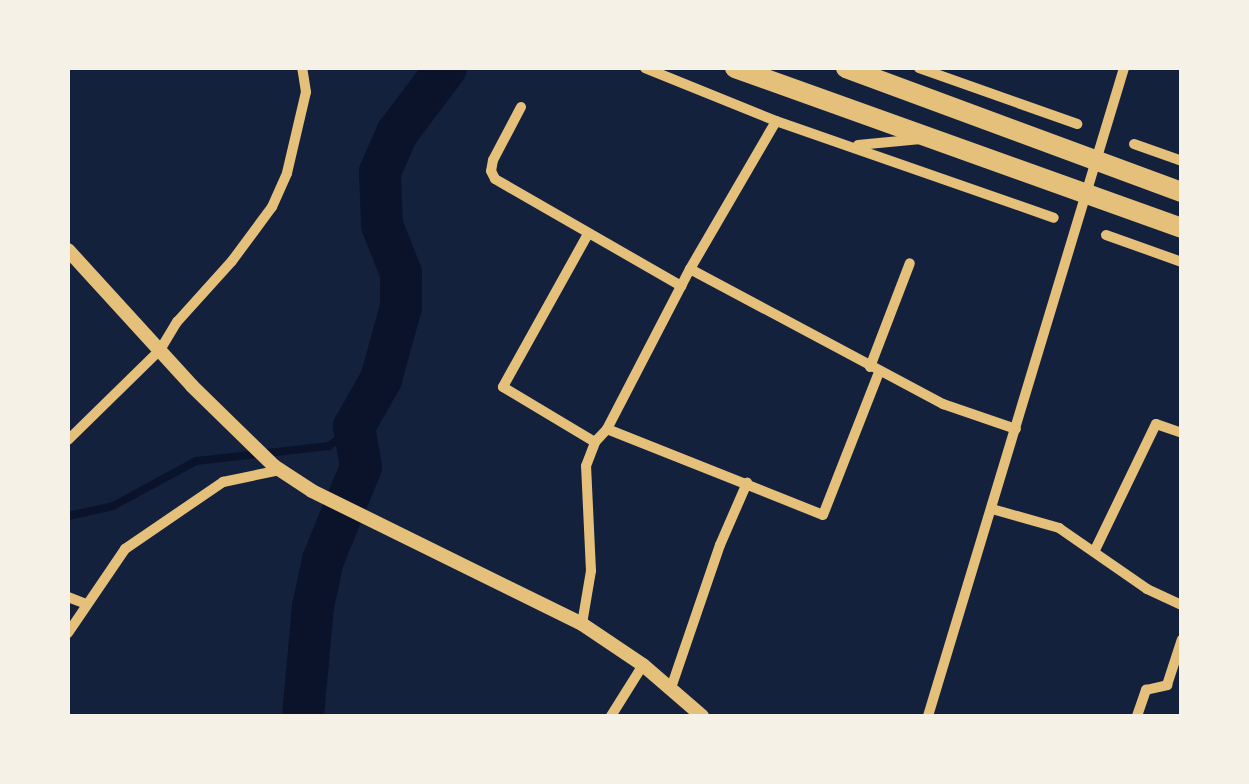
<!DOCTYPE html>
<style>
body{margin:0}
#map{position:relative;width:1249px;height:784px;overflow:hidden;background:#14213d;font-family:Ubuntu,sans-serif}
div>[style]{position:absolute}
.stream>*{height:8px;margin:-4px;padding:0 4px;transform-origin:4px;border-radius:4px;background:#0b132b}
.river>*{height:42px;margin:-21px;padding:0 21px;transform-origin:21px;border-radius:21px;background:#0b132b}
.minor>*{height:10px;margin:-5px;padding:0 5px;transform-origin:5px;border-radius:5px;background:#e5c07b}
.tertiary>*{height:14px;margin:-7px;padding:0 7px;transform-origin:7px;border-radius:7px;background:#e5c07b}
.trunk>*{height:20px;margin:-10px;padding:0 10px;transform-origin:10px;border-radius:10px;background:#e5c07b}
span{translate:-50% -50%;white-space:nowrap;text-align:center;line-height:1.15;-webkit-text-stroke:10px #f6f1e7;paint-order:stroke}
.frame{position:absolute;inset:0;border:70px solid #f6f1e7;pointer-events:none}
</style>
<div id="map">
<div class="stream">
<div style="left:68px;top:516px;width:46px;rotate:-12.5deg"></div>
<div style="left:113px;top:506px;width:94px;rotate:-28.5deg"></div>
<div style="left:196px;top:461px;width:134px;rotate:-6.4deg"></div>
<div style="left:329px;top:446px;width:31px;rotate:-37deg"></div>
</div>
<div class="river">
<div style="left:303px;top:716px;width:110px;rotate:-84.8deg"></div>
<div style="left:313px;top:606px;width:47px;rotate:-77.7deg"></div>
<div style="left:323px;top:560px;width:100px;rotate:-67.8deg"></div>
<div style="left:361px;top:467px;width:41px;rotate:-99.9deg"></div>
<div style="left:354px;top:427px;width:55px;rotate:-60.6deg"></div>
<div style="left:381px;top:379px;width:75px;rotate:-74.5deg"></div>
<div style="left:401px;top:307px;width:34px;rotate:-90deg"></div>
<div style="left:401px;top:273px;width:52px;rotate:-111.6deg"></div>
<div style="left:382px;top:225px;width:53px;rotate:-92.2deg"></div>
<div style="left:380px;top:172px;width:43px;rotate:-66.4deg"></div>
<div style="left:397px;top:133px;width:81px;rotate:-53deg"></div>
</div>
<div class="minor">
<div style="left:645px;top:68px;width:141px;rotate:22deg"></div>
<div style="left:776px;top:121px;width:294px;rotate:19.2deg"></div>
<div style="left:919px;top:68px;width:168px;rotate:19.5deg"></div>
<div style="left:521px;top:107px;width:60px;rotate:117.8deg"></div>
<div style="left:493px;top:160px;width:11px;rotate:100deg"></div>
<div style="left:491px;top:171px;width:9px;rotate:63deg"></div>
<div style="left:495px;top:179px;width:215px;rotate:29.9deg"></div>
<div style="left:1134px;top:144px;width:51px;rotate:19.5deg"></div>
<div style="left:858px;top:145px;width:63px;rotate:-5.4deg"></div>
<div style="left:588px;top:234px;width:175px;rotate:119.1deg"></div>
<div style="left:503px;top:387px;width:107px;rotate:30.9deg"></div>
<div style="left:1106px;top:235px;width:81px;rotate:19.6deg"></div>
<div style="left:690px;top:269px;width:287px;rotate:28.1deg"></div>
<div style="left:943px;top:404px;width:77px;rotate:18.9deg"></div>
<div style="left:870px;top:367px;width:111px;rotate:-69deg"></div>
<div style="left:607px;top:429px;width:232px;rotate:21.7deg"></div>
<div style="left:823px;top:515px;width:154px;rotate:-68.6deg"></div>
<div style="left:68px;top:440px;width:129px;rotate:-44.4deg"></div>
<div style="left:160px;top:350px;width:33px;rotate:-59deg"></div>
<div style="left:177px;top:322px;width:82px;rotate:-48deg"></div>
<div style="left:232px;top:261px;width:67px;rotate:-53.5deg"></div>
<div style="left:272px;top:207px;width:37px;rotate:-66deg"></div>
<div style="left:287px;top:173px;width:83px;rotate:-76.8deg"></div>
<div style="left:306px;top:92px;width:24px;rotate:-99deg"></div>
<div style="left:992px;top:509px;width:70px;rotate:15.8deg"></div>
<div style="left:1059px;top:528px;width:107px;rotate:34.7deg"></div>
<div style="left:1147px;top:589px;width:38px;rotate:25deg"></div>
<div style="left:1095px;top:550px;width:140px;rotate:-64.2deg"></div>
<div style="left:1156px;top:424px;width:28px;rotate:19deg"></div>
<div style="left:68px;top:597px;width:17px;rotate:21deg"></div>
<div style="left:582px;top:624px;width:54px;rotate:-80.4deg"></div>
<div style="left:591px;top:571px;width:105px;rotate:-92.7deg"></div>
<div style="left:586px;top:466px;width:26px;rotate:-69deg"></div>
<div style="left:595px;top:442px;width:18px;rotate:-47deg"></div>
<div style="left:607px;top:429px;width:180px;rotate:-62.6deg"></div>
<div style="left:690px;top:269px;width:171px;rotate:-59.8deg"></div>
<div style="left:68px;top:633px;width:102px;rotate:-55.8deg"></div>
<div style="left:125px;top:549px;width:119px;rotate:-34.4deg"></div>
<div style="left:223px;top:482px;width:58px;rotate:-11.9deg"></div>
<div style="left:671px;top:688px;width:151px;rotate:-71.1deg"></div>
<div style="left:720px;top:545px;width:68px;rotate:-66.5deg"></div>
<div style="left:611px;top:716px;width:60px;rotate:-57.9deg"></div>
<div style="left:928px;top:716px;width:677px;rotate:-73.17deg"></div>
<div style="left:1137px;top:716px;width:28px;rotate:-71deg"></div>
<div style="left:1146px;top:690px;width:22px;rotate:-13deg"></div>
<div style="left:1167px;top:685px;width:48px;rotate:-71.9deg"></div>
</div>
<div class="tertiary">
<div style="left:68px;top:250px;width:184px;rotate:47.6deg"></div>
<div style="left:192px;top:386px;width:115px;rotate:44.3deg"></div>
<div style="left:274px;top:466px;width:45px;rotate:33.3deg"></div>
<div style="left:312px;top:491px;width:301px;rotate:26.2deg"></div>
<div style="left:582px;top:624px;width:73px;rotate:33.9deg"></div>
<div style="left:643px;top:665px;width:78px;rotate:40.8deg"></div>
</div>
<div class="trunk">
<div style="left:735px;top:68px;width:475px;rotate:19.7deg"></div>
<div style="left:846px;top:68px;width:358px;rotate:20.3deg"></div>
</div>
<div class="frame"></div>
</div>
